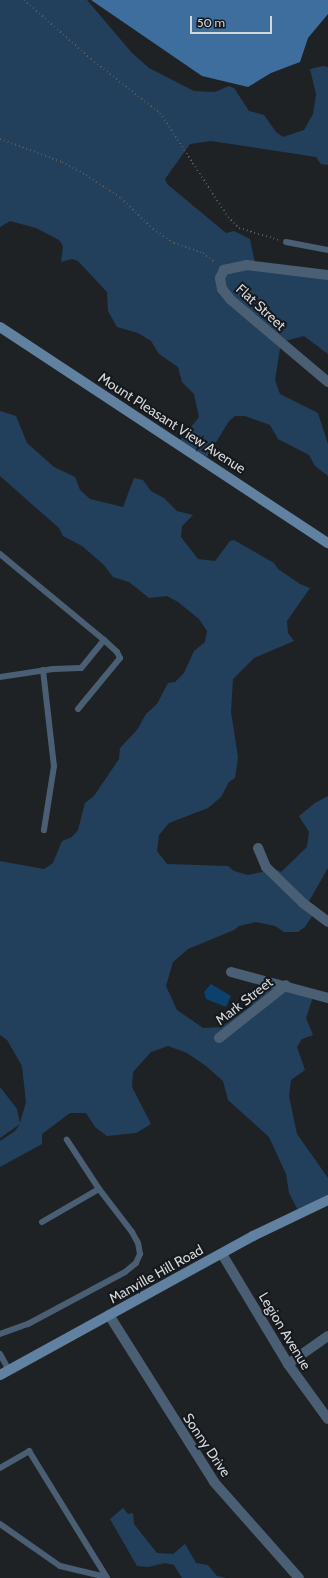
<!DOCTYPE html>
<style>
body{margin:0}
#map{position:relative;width:328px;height:1578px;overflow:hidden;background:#1e2225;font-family:Cabin,sans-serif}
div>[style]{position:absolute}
.green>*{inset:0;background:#22405c}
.water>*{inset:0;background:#3d6e9d}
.building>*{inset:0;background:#0b416c}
.path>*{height:2px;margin-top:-1px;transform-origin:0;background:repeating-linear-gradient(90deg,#565a5d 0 1px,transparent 0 4px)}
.lane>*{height:6px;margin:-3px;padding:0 3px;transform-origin:3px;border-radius:3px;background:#4a5f73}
.street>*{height:10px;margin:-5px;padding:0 5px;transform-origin:5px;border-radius:5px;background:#4a5f73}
.secondary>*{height:10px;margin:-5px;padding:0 5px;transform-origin:5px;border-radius:5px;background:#6181a1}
span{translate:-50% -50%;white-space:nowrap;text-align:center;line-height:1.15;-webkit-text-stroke:4px #15181c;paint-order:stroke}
.street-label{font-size:14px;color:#d4d7d9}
.scale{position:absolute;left:190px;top:16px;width:82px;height:18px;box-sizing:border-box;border:2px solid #d4d7d9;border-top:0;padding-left:5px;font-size:12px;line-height:14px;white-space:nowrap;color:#d4d7d9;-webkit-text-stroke:3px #15181c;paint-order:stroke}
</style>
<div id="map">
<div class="green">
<div style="clip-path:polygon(0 0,87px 0,132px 53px,149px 68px,194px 91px,215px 92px,229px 86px,234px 88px,249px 111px,264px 115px,276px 132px,283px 137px,304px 130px,313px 114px,316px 94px,310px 69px,323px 66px,328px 67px,328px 165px,321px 164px,316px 157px,211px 141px,190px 144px,165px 179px,167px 184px,226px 233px,234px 231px,250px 239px,255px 264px,328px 273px,328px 354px,304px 336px,281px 342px,275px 380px,280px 394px,318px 413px,328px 444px,328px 476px,315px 466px,309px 455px,278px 439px,270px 425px,245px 416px,235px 416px,229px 421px,207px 457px,180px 441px,199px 417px,194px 394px,182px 382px,178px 367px,159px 354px,151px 341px,138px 333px,117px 327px,108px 311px,107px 292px,78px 261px,72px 259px,61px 262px,63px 246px,59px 240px,36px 228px,10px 221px,0 227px)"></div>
<div style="clip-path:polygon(0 411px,16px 416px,27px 443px,54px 467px,75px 477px,80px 490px,90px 499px,123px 507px,134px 478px,143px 480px,151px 491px,164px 498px,177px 511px,193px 515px,182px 526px,181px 537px,198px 559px,215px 561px,230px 541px,234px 540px,274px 563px,278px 569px,300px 584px,310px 588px,287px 621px,288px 633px,294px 641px,254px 658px,233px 679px,231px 712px,238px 757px,235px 778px,229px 782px,221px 797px,208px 808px,169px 823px,159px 835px,157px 851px,167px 864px,228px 866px,234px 871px,248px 875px,275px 869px,281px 872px,307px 847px,309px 832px,299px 816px,315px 803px,328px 796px,328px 868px,308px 903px,316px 910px,305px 927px,298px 932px,284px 932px,275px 926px,256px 922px,239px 926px,234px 930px,188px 949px,173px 962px,166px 986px,177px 1010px,203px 1028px,221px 1027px,251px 1006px,263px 986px,264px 979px,314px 994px,306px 1018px,313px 1035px,302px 1039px,297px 1047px,305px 1070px,291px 1080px,289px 1096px,297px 1134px,328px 1178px,328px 1196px,298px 1210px,289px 1193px,286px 1174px,269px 1137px,228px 1100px,223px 1081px,206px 1066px,187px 1053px,168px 1046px,151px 1052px,133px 1072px,132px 1087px,151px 1124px,136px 1133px,107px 1136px,95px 1127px,86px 1113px,70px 1113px,42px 1134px,42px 1144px,0 1167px,0 1141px,15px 1131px,20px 1124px,0 1138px,0 1087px,17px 1109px,20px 1123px,26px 1102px,22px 1066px,7px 1040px,0 1035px,0 861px,44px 869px,53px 863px,62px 841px,72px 837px,78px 830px,85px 803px,94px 796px,119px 759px,120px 748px,137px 730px,146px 714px,157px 704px,168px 683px,175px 682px,184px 673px,194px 651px,205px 642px,207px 631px,199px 619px,178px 602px,167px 596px,149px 598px,129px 582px,113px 577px,104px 565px,82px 546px,63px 536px,59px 528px,0 476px)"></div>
<div style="clip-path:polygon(123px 1508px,128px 1514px,133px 1513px,134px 1524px,157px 1553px,173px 1554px,185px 1544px,196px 1563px,208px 1565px,217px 1576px,227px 1578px,182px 1578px,174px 1565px,165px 1563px,148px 1567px,137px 1566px,110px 1519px)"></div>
</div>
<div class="water">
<div style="clip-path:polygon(91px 0,328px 0,328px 14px,308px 38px,300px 62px,271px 73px,248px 87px,202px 76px)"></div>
</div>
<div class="building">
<div style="clip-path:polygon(211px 984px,231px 996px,226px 1007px,206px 999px,204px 992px)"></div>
</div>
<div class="path">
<div style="left:24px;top:0;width:89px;rotate:41.4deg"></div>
<div style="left:91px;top:59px;width:88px;rotate:38deg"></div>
<div style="left:160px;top:113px;width:124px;rotate:56.8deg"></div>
<div style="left:228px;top:217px;width:16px;rotate:45deg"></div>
<div style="left:239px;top:228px;width:42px;rotate:16.7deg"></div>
<div style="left:0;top:139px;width:66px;rotate:20.4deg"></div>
<div style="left:62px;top:162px;width:27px;rotate:28deg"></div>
<div style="left:86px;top:175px;width:42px;rotate:33.3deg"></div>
<div style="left:121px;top:198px;width:45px;rotate:44.1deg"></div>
<div style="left:153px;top:229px;width:25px;rotate:34deg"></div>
<div style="left:174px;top:243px;width:31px;rotate:19deg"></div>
<div style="left:203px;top:253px;width:16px;rotate:38deg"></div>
</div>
<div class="lane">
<div style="left:286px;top:242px;width:43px;rotate:10.8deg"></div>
<div style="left:0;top:554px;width:135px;rotate:39.6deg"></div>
<div style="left:104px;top:640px;width:36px;rotate:129deg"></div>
<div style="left:81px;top:668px;width:28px;rotate:178deg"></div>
<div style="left:53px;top:669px;width:54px;rotate:171.4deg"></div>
<div style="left:43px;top:670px;width:97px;rotate:83.5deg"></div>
<div style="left:54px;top:766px;width:65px;rotate:98.9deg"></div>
<div style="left:78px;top:709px;width:66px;rotate:-50.5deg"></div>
<div style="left:120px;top:658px;width:7px;rotate:-117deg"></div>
<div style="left:117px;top:652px;width:18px;rotate:-137deg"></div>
<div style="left:42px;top:1222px;width:66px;rotate:-30.1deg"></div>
<div style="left:0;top:1334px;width:30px;rotate:-20deg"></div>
<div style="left:28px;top:1324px;width:110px;rotate:-28.2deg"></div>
<div style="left:125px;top:1272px;width:14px;rotate:-39deg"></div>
<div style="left:136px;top:1263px;width:10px;rotate:-66deg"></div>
<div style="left:140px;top:1254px;width:11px;rotate:-100deg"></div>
<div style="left:138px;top:1243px;width:13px;rotate:-119deg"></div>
<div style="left:132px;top:1232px;width:54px;rotate:-127.5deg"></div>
<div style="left:99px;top:1189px;width:59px;rotate:-123.1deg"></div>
<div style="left:0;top:1354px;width:18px;rotate:61deg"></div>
<div style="left:0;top:1468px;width:34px;rotate:-30deg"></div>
<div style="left:29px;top:1451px;width:149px;rotate:58.4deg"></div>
<div style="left:0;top:1524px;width:73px;rotate:35deg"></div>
<div style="left:60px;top:1566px;width:47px;rotate:13.4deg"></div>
</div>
<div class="street">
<div style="left:328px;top:275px;width:82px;rotate:-173deg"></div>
<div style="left:247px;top:265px;width:24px;rotate:168deg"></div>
<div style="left:224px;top:270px;width:9px;rotate:117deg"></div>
<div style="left:220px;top:278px;width:11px;rotate:80deg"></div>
<div style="left:222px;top:289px;width:14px;rotate:51deg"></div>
<div style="left:231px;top:300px;width:127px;rotate:40.2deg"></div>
<div style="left:258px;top:848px;width:21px;rotate:67deg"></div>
<div style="left:266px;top:867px;width:52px;rotate:44.2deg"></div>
<div style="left:303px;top:903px;width:31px;rotate:37deg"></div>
<div style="left:231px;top:972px;width:100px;rotate:15deg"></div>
<div style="left:219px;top:1038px;width:85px;rotate:-38.3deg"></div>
<div style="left:222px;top:1254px;width:128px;rotate:59deg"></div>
<div style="left:288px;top:1364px;width:68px;rotate:54deg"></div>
<div style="left:109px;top:1315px;width:197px;rotate:57.8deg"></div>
<div style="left:214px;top:1482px;width:128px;rotate:48.5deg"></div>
<div style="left:288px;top:1364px;width:49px;rotate:-35deg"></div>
</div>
<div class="secondary">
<div style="left:0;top:327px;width:393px;rotate:33.4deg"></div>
<div style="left:0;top:1375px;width:289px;rotate:-28.8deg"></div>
<div style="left:253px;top:1236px;width:83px;rotate:-25.6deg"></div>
</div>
<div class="street-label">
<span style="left:261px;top:307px;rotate:42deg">Flat Street</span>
<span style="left:172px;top:423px;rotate:33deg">Mount Pleasant View Avenue</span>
<span style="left:244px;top:1001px;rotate:-38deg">Mark Street</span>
<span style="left:156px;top:1274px;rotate:-29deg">Manville Hill Road</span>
<span style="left:285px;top:1331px;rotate:59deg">Legion Avenue</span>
<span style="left:207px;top:1445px;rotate:56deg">Sonny Drive</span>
</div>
<div class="scale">50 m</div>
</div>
